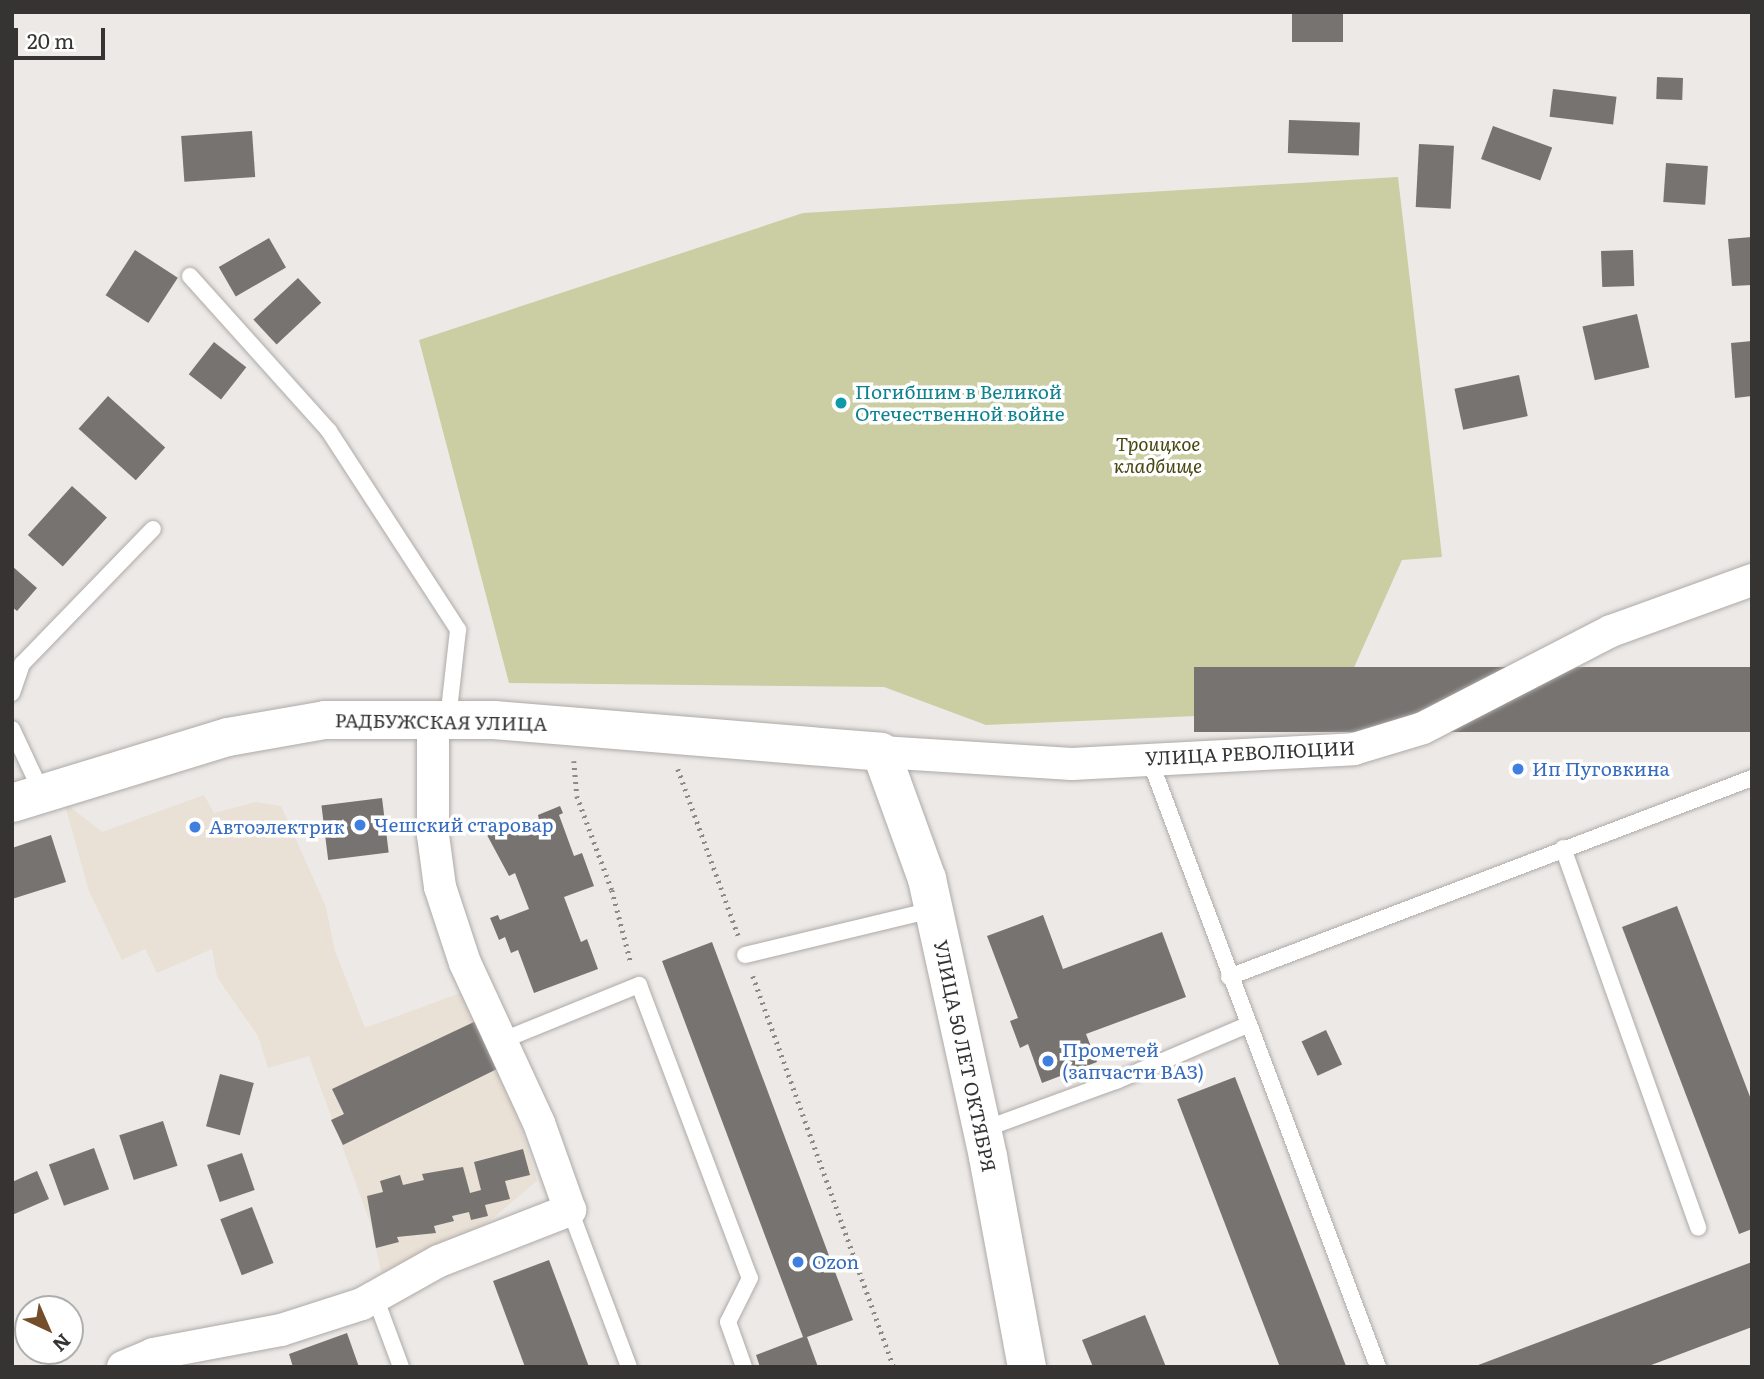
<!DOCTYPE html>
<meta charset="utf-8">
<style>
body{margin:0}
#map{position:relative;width:1764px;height:1379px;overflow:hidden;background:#ede9e6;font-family:Literata,serif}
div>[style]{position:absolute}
.built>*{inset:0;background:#e9e0d6}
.green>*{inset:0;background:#cbcea2}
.building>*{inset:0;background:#767370;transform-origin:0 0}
.path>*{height:4.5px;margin-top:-2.25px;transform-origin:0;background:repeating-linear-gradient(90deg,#8c8a88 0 2px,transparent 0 7px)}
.roads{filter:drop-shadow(0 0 2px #aeaaa7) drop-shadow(0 0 2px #aeaaa7)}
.service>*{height:16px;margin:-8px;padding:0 8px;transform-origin:8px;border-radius:8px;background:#fff}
.minor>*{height:32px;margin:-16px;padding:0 16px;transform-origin:16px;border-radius:16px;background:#fff}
.tertiary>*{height:38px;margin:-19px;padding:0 19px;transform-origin:19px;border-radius:19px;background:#fff}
.dots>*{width:19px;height:19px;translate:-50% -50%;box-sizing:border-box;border:4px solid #fff;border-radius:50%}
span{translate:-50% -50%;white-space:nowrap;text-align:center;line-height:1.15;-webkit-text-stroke:7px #fff;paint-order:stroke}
.culture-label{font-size:19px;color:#0d838f}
.left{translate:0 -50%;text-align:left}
.park-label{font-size:19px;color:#464711;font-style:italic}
.street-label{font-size:19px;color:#353433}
.shop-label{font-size:19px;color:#366cbe}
.frame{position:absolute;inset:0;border:14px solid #353433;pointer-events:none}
.north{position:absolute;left:14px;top:1295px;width:70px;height:70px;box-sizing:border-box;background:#fff;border:2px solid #aeaead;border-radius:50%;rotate:136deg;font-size:19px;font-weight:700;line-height:28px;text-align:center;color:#353433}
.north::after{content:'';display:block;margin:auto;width:24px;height:32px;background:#744d2a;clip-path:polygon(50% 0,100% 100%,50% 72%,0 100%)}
.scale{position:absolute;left:14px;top:28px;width:91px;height:32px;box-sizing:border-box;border:4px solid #353433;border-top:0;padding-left:9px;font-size:21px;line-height:24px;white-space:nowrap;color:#353433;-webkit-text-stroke:5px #fff;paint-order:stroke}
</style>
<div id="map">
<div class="built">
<div style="clip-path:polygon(204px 795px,214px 813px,256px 802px,281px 806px,326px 907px,334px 948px,365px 1028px,466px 991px,506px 1076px,537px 1181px,487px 1223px,383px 1280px,370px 1222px,309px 1056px,268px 1068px,258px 1036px,217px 977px,212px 949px,157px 973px,145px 949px,122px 960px,89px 891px,64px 802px,102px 832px)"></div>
</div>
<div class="green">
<div style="clip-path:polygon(1398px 177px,1442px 557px,1402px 560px,1335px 710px,986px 725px,884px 687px,509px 683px,419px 340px,803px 213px)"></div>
</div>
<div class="building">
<div style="left:1292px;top:12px;width:51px;height:30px"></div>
<div style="left:1657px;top:77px;width:26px;height:22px;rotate:2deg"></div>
<div style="left:1553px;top:89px;width:64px;height:28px;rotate:7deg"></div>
<div style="left:1289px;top:120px;width:71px;height:33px;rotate:2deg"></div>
<div style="left:1493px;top:126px;width:63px;height:35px;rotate:20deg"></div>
<div style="left:252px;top:131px;width:46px;height:71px;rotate:86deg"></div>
<div style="left:1419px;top:144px;width:35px;height:63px;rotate:3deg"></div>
<div style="left:1666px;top:163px;width:42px;height:39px;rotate:4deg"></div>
<div style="clip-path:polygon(1752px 237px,1752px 285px,1732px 286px,1728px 239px)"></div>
<div style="left:269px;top:238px;width:34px;height:58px;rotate:60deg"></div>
<div style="left:135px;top:250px;width:51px;height:54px;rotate:33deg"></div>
<div style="left:1633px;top:250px;width:36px;height:32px;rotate:88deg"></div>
<div style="left:298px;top:278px;width:34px;height:61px;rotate:47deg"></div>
<div style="left:1637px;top:314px;width:55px;height:56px;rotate:77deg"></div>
<div style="clip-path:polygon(1752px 341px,1752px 396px,1735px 398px,1731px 343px)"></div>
<div style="left:214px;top:342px;width:41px;height:41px;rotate:38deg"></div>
<div style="left:1519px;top:375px;width:42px;height:66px;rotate:78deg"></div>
<div style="left:108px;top:396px;width:77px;height:44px;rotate:42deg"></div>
<div style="left:72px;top:486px;width:47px;height:66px;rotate:42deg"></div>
<div style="clip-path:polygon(12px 566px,37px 588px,17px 611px,12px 607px)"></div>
<div style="left:1752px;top:667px;width:65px;height:558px;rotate:90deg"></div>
<div style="left:382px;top:798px;width:55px;height:61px;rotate:83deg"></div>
<div style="clip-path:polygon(560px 806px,563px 813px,559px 815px,574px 856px,582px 853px,594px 886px,564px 897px,581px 942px,587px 939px,598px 969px,534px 993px,518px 950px,511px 953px,505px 937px,499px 940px,490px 918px,498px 915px,500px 920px,529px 909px,515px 873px,509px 876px,487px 835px,539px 820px,538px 815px)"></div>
<div style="clip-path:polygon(51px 835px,66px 882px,12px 899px,12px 848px)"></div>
<div style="clip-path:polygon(1677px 906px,1752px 1102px,1752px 1229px,1739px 1234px,1622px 927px)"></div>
<div style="clip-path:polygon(1043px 915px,1063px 969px,1162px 932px,1186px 997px,1086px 1034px,1097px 1062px,1042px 1083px,1028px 1044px,1020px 1048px,1010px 1021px,1018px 1018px,987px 936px)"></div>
<div style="clip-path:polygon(712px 942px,853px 1320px,807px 1337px,818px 1367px,760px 1367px,756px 1355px,803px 1337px,662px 961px)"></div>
<div style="clip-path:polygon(476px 1021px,499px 1068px,343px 1145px,331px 1120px,344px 1114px,332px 1089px)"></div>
<div style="left:1326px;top:1030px;width:38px;height:27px;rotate:65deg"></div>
<div style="left:220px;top:1074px;width:35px;height:54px;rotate:15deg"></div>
<div style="left:1235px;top:1077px;width:311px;height:62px;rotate:69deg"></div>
<div style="left:163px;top:1121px;width:47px;height:46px;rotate:72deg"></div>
<div style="left:94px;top:1148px;width:44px;height:48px;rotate:70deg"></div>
<div style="clip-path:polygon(523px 1149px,530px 1175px,505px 1181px,510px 1199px,485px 1205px,488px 1216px,471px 1220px,469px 1212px,452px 1216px,454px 1221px,434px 1226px,436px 1233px,397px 1237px,399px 1242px,376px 1248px,367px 1196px,383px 1192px,380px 1181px,400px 1175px,403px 1185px,424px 1180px,422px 1174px,463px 1167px,470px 1193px,481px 1190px,474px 1162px)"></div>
<div style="left:242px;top:1153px;width:39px;height:37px;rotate:71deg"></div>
<div style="clip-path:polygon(37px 1171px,49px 1199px,12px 1215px,12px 1182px)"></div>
<div style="left:252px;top:1207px;width:60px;height:34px;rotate:69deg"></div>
<div style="clip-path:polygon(549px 1260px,589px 1367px,525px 1367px,493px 1281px)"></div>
<div style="clip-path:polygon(1752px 1262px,1752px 1327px,1646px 1367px,1473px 1367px)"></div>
<div style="clip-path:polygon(1145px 1315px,1166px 1367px,1093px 1367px,1082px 1340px)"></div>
<div style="clip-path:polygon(347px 1333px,359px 1367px,293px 1367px,289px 1354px)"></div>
</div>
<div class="path">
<div style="left:574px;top:761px;width:35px;rotate:85deg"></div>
<div style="left:577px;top:796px;width:100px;rotate:69.6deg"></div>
<div style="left:612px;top:890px;width:75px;rotate:75.4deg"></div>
<div style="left:678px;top:769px;width:177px;rotate:70.1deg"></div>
<div style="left:753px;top:976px;width:416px;rotate:70.2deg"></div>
</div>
<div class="roads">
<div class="service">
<div style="left:190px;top:276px;width:208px;rotate:48.1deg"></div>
<div style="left:329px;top:431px;width:237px;rotate:57deg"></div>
<div style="left:458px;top:630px;width:90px;rotate:96.4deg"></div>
<div style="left:12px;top:693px;width:31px;rotate:-71deg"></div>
<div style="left:22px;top:664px;width:188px;rotate:-45.9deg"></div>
<div style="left:12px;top:729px;width:71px;rotate:64.9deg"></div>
<div style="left:1149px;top:758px;width:651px;rotate:69.39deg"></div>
<div style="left:1563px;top:848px;width:403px;rotate:70.4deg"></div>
<div style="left:745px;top:955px;width:193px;rotate:-13.5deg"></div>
<div style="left:1229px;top:977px;width:560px;rotate:-20.83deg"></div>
<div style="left:501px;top:1041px;width:149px;rotate:-22.1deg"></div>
<div style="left:639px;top:985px;width:313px;rotate:69.3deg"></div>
<div style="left:750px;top:1278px;width:49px;rotate:116.6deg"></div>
<div style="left:728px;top:1322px;width:48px;rotate:70.4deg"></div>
<div style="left:982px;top:1130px;width:143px;rotate:-20.1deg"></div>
<div style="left:1116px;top:1081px;width:142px;rotate:-23.1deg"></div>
<div style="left:570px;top:1210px;width:168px;rotate:69.4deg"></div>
<div style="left:375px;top:1297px;width:75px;rotate:69.6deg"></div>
</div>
<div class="minor">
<div style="left:881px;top:752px;width:191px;rotate:3.6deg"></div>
<div style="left:1072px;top:764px;width:282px;rotate:-3deg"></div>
<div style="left:1354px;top:749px;width:72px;rotate:-16.9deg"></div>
<div style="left:1423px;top:728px;width:212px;rotate:-27.3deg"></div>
<div style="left:1611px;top:631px;width:150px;rotate:-19.9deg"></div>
<div style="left:123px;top:1367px;width:33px;rotate:-23deg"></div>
<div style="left:153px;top:1354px;width:130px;rotate:-10.6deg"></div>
<div style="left:281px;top:1330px;width:85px;rotate:-17.8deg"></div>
<div style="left:362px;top:1304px;width:88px;rotate:-29.2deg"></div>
<div style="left:439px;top:1261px;width:141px;rotate:-21.3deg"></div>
<div style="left:570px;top:1210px;width:92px;rotate:-109.6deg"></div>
<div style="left:539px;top:1123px;width:176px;rotate:-114.8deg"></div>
<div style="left:465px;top:963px;width:80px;rotate:-108.2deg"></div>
<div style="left:440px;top:887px;width:52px;rotate:-97.7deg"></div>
<div style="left:433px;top:835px;width:117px;rotate:-90deg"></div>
</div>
<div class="tertiary">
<div style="left:12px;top:803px;width:226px;rotate:-17deg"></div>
<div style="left:228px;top:737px;width:98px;rotate:-9.9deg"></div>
<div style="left:325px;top:720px;width:169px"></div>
<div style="left:494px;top:720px;width:388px;rotate:4.7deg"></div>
<div style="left:881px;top:752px;width:135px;rotate:70.1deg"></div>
<div style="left:927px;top:879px;width:285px;rotate:77.6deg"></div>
<div style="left:988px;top:1157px;width:214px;rotate:79.5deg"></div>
</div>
</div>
<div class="dots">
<div style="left:841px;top:403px;background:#0f9aa8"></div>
<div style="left:1518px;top:769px;background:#3f7fe0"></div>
<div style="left:360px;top:825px;background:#3f7fe0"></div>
<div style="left:195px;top:827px;background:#3f7fe0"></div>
<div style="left:1048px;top:1061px;background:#3f7fe0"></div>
<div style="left:798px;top:1262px;background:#3f7fe0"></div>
</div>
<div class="culture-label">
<span class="left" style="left:855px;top:403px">Погибшим в Великой<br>Отечественной войне</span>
</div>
<div class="park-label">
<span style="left:1158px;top:455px">Троицкое<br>кладбище</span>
</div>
<div class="street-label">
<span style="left:441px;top:722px;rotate:1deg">РАДБУЖСКАЯ УЛИЦА</span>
<span style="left:1250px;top:753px;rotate:-3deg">УЛИЦА РЕВОЛЮЦИИ</span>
<span style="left:965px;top:1056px;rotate:78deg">УЛИЦА 50 ЛЕТ ОКТЯБРЯ</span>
</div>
<div class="shop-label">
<span class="left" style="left:1532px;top:769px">Ип Пуговкина</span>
<span class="left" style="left:374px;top:825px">Чешский старовар</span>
<span class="left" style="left:209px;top:827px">Автоэлектрик</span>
<span class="left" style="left:1062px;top:1061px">Прометей<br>(запчасти ВАЗ)</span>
<span class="left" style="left:812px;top:1262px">Ozon</span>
</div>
<div class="frame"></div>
<div class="north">N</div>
<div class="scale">20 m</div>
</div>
